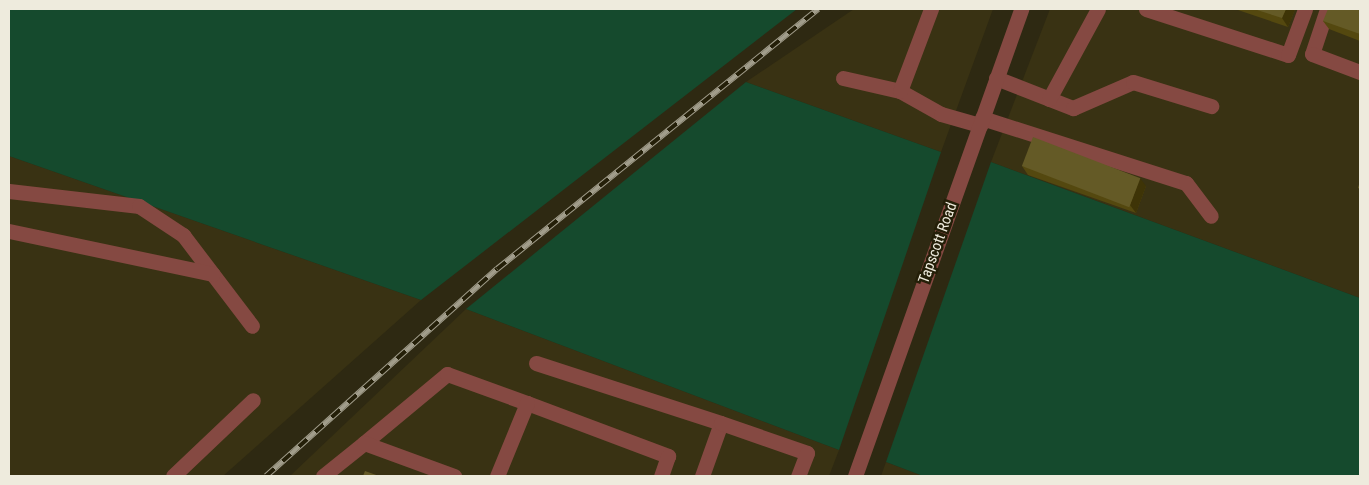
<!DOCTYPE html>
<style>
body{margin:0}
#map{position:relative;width:1369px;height:485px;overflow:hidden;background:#2e2912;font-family:"Roboto Condensed",sans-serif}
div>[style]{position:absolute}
.built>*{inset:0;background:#393213}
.green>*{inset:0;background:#154a2d}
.minor>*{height:15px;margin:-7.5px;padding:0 7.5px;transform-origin:7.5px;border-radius:7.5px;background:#854942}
.rail>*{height:5.5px;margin-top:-2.75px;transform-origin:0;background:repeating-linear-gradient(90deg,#241f08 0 11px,#a19d8b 0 22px);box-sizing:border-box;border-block:1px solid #a19d8b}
.wall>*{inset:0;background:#54480f}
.shaded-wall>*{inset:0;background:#3e3407}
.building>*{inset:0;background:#645a26;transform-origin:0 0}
span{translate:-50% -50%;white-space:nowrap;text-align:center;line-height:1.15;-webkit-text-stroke:5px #241f08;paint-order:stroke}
.street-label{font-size:15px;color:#eeebdd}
.frame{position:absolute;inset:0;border:10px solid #eeebdd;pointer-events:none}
</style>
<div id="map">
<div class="built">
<div style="clip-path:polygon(854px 9px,993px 9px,941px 152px,746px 82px)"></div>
<div style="clip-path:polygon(1050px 9px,1360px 9px,1360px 298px,991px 162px)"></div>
<div style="clip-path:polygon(9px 156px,421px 300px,223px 476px,9px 476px)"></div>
<div style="clip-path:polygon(466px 309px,839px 450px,829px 476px,290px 476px)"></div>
<div style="clip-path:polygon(886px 462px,923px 476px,881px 476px)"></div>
</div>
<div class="green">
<div style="clip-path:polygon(9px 9px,797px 9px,421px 300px,9px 156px)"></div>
<div style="clip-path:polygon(746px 82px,941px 152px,839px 450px,466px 309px)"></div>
<div style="clip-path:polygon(991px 162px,1360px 298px,1360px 476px,923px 476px,886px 462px)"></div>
</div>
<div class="minor">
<div style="left:1146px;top:9px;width:149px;rotate:17.9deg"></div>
<div style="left:1288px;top:55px;width:49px;rotate:-69.7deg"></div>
<div style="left:1327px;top:9px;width:47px;rotate:108.4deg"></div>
<div style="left:1312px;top:54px;width:51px;rotate:20.6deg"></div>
<div style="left:843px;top:78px;width:58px;rotate:12.8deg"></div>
<div style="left:900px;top:91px;width:47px;rotate:29.3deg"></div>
<div style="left:941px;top:114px;width:41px;rotate:15.8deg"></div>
<div style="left:996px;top:78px;width:83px;rotate:21.3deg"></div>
<div style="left:1073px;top:108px;width:65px;rotate:-23.4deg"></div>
<div style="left:1133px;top:82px;width:82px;rotate:17.1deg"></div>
<div style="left:900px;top:91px;width:88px;rotate:-69.3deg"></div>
<div style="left:1049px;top:99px;width:102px;rotate:-61.4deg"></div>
<div style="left:982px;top:118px;width:214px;rotate:17.7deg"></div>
<div style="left:1186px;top:183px;width:41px;rotate:52.9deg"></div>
<div style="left:9px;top:191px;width:131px;rotate:6.6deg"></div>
<div style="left:139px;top:206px;width:53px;rotate:33.4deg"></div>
<div style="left:183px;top:235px;width:114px;rotate:52.8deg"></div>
<div style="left:9px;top:231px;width:208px;rotate:11.9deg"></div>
<div style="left:536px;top:363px;width:194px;rotate:18deg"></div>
<div style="left:527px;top:403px;width:151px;rotate:20.6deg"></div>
<div style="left:668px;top:456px;width:21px;rotate:109deg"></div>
<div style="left:364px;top:443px;width:108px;rotate:-39.7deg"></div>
<div style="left:447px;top:374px;width:85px;rotate:19.9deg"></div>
<div style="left:527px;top:403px;width:79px;rotate:112.3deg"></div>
<div style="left:173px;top:476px;width:110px;rotate:-43.5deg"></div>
<div style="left:323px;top:476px;width:53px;rotate:-38.8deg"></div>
<div style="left:364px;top:443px;width:96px;rotate:20.1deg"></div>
<div style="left:702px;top:476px;width:56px;rotate:-70.3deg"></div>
<div style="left:721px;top:423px;width:91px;rotate:19.2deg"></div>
<div style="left:807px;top:453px;width:25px;rotate:111deg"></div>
<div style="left:855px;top:476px;width:496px;rotate:-70.4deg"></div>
</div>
<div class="rail">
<div style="left:266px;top:476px;width:310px;rotate:-41.9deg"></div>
<div style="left:497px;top:269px;width:413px;rotate:-39deg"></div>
</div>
<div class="wall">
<div style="clip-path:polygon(1235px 9px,1295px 9px,1288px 27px)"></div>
<div style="clip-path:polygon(1360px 9px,1360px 41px,1329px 29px,1323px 21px)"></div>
<div style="clip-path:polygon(1022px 166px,1146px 186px,1136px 213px,1028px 175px)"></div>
</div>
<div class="shaded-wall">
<div style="clip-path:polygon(1286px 9px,1295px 9px,1288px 27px,1282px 18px)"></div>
<div style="clip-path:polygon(1140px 178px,1146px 186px,1136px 213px,1130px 205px)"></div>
</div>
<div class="building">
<div style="clip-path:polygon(1254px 9px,1286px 9px,1282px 18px)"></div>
<div style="clip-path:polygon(1328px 9px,1360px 9px,1360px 34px,1323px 21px)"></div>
<div style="left:1033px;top:137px;width:115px;height:31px;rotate:21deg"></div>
<div style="clip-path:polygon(1360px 181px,1360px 189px,1358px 188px)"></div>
<div style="clip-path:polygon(365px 471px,379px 476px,363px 476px)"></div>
</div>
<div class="street-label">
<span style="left:938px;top:243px;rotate:-70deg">Tapscott Road</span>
</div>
<div class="frame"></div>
</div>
